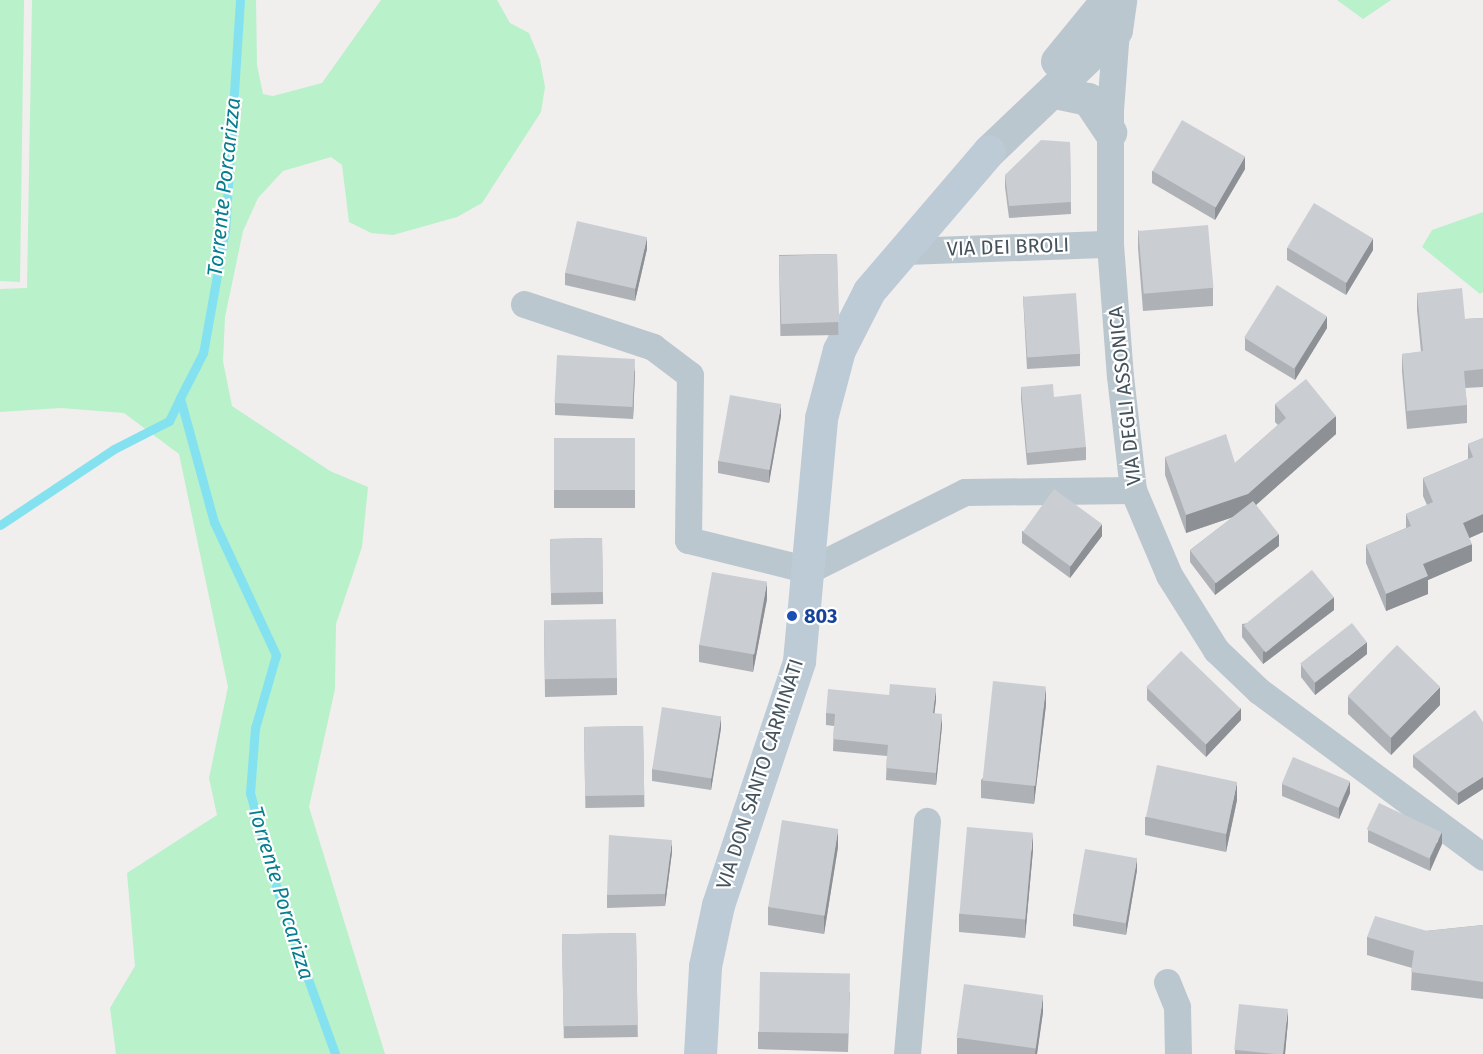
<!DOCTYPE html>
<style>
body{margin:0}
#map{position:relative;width:1483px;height:1054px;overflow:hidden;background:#f1eeee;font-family:"Fira Sans",sans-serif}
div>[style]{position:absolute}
.green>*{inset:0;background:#b9f1ca}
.stream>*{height:9px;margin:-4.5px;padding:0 4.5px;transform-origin:4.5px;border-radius:4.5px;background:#84e2f0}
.minor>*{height:27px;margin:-13.5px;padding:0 13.5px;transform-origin:13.5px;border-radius:13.5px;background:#bbc7ce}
.tertiary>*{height:33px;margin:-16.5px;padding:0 16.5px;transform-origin:16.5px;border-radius:16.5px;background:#bbc7ce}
.secondary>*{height:33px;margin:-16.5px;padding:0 16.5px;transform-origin:16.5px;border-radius:16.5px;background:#bdcbd6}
.wall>*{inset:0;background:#aeb1b5;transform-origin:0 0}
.shaded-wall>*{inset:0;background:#8d9094}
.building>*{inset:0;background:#caced3;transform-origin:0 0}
.dots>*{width:16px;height:16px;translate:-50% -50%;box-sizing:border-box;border:3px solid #fff;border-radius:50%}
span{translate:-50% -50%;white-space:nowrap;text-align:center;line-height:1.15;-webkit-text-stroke:4.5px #fff;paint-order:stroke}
.street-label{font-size:20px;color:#45535c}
.transit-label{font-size:20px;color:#164399;font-weight:700}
.left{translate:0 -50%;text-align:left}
.water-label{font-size:21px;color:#077e8f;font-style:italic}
</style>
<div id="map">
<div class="green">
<div style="clip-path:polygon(0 0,24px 0,20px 282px,0 281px)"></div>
<div style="clip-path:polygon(32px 0,256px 0,257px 65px,263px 94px,273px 96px,322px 83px,381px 0,497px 0,510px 23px,529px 33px,540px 60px,545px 87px,541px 112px,482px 203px,457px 217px,393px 235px,371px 233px,349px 222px,342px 165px,331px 157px,283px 171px,258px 198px,243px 231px,225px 317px,223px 361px,232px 406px,330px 471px,368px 487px,362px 547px,336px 624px,335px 689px,309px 807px,385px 1054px,116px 1054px,110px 1008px,135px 966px,127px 873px,217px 815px,209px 778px,228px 687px,179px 454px,124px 413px,61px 408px,0 412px,0 289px,27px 288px)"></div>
<div style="clip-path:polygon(1337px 0,1391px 0,1363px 19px)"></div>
<div style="clip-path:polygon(1483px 212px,1483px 292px,1480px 294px,1422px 247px,1432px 230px)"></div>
</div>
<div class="stream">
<div style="left:240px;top:0;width:230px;rotate:93.7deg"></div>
<div style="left:225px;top:230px;width:125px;rotate:100.1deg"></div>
<div style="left:203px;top:353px;width:51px;rotate:117.1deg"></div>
<div style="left:180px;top:398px;width:129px;rotate:74.7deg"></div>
<div style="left:214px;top:522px;width:147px;rotate:65deg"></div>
<div style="left:276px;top:655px;width:76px;rotate:106deg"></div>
<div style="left:255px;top:728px;width:65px;rotate:94.4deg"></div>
<div style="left:250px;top:793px;width:122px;rotate:74.2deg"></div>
<div style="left:283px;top:910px;width:153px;rotate:70.1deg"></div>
<div style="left:0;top:525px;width:137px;rotate:-33.7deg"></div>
<div style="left:114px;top:449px;width:62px;rotate:-27deg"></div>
<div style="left:169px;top:421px;width:25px;rotate:-64deg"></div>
</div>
<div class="minor">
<div style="left:1116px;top:30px;width:80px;rotate:94.3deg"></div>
<div style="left:1110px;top:110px;width:134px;rotate:90deg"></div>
<div style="left:1110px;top:244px;width:132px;rotate:85.7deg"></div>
<div style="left:1120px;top:376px;width:115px;rotate:83.5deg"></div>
<div style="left:1133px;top:490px;width:92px;rotate:67deg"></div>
<div style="left:1169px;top:575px;width:89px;rotate:57.9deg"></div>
<div style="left:1216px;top:650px;width:59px;rotate:43.6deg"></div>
<div style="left:1259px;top:691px;width:279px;rotate:36.5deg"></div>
<div style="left:905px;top:251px;width:205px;rotate:-2deg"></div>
<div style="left:524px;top:304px;width:136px;rotate:18.4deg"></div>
<div style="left:653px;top:347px;width:46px;rotate:37.1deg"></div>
<div style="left:690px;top:375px;width:165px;rotate:90.7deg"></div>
<div style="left:688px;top:540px;width:125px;rotate:13.9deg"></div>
<div style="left:809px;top:570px;width:174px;rotate:-26.6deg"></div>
<div style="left:965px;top:492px;width:168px;rotate:-0.7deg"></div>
<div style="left:1167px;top:982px;width:27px;rotate:68deg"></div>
<div style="left:1177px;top:1007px;width:47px;rotate:88.8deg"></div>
<div style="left:907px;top:1054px;width:234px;rotate:-85.1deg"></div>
</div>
<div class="tertiary">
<div style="left:1057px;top:61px;width:79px;rotate:-50.7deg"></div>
<div style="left:1055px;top:92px;width:34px;rotate:12deg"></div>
<div style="left:1088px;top:99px;width:40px;rotate:56deg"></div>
<div style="left:989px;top:151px;width:175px;rotate:-43.6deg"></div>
<div style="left:1116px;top:30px;width:30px;rotate:-82deg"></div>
</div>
<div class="secondary">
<div style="left:700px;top:1054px;width:88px;rotate:-86.7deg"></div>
<div style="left:705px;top:966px;width:62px;rotate:-78deg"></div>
<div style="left:718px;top:905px;width:257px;rotate:-71.6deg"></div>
<div style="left:799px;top:661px;width:244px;rotate:-84.8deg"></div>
<div style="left:821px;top:418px;width:70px;rotate:-75.2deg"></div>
<div style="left:839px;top:350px;width:66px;rotate:-63deg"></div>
<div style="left:869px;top:291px;width:184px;rotate:-49.4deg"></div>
</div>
<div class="wall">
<div style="clip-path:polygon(1070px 142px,1071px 214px,1009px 218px,1005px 187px,1005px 175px)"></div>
<div style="clip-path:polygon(1245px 169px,1215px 220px,1152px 183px,1152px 171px)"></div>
<div style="clip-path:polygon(1138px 230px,1213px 288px,1213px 306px,1143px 311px,1138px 248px)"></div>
<div style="clip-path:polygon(1287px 248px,1373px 250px,1346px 295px,1287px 260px)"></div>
<div style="clip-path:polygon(647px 249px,635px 301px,565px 285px,565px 273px)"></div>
<div style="left:837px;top:254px;width:81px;height:58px;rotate:89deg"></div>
<div style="clip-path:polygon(1417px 293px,1465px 319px,1483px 318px,1483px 387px,1465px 388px,1467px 405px,1467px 423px,1407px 429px,1402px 371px,1402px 354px,1421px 352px,1417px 310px)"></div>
<div style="clip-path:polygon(1023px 296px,1080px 354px,1080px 366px,1027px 369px)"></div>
<div style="clip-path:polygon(1327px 328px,1295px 380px,1245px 350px,1245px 338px)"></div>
<div style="clip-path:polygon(635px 371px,633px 419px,555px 415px,555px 403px)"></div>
<div style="clip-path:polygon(1021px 387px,1054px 397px,1086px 447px,1086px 460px,1027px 465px,1021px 399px)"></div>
<div style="clip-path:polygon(1275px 404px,1336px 434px,1256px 505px,1279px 546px,1215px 595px,1190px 562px,1190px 550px,1233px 517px,1186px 533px,1165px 475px,1165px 457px,1235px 463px,1278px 425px,1275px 422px)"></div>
<div style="clip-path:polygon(781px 416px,769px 483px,718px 473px,718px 461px)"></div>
<div style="left:554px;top:438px;width:81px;height:70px"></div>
<div style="clip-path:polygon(1483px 438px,1483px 532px,1469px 538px,1472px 561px,1428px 580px,1428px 594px,1386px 611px,1366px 563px,1366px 545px,1406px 528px,1406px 514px,1427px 505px,1423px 496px,1423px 478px,1468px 459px,1468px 444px)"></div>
<div style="clip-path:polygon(1022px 531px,1102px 536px,1070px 578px,1022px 543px)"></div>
<div style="left:602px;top:538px;width:66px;height:52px;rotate:89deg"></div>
<div style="clip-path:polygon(767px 599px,753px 672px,699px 662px,699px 645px)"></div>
<div style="clip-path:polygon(1334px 610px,1263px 664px,1242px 637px,1242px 624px)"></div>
<div style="clip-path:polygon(544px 621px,617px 678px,617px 695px,545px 697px)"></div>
<div style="clip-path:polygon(1367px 654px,1315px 695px,1301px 677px,1301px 665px)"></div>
<div style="clip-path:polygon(1147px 688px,1241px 720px,1206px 757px,1147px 700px)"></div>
<div style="clip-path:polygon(1348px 696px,1440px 705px,1391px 755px,1348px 714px)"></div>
<div style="clip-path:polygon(936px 700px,934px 713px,942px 726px,936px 785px,886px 780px,887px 756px,833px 751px,834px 726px,826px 725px,826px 713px)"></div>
<div style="clip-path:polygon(1046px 705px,1034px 804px,981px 798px,981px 780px)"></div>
<div style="clip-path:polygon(1483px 722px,1483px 789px,1458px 805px,1413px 767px,1413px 755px)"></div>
<div style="left:643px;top:726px;width:81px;height:59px;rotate:89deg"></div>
<div style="clip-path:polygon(721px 728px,711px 790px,652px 781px,652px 769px)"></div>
<div style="clip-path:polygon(1282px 784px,1350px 793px,1339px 819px,1282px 796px)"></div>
<div style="clip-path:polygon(1237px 800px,1226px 852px,1145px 835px,1145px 817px)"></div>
<div style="clip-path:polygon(1368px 830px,1442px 844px,1430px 871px,1368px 842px)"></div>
<div style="clip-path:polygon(838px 847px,824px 934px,768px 925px,768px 907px)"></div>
<div style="clip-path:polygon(1033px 850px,1025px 938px,959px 932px,959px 914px)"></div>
<div style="clip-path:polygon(672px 852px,665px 906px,607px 908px,607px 895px)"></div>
<div style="clip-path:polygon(1137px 870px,1126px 935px,1073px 926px,1073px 914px)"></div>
<div style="clip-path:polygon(1483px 925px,1483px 999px,1411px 990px,1412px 968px,1367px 955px,1367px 937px)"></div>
<div style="left:636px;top:933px;width:104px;height:74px;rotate:89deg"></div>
<div style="clip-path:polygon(850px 992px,848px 1052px,758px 1049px,758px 1032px)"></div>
<div style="clip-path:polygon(1043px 1012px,1037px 1054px,957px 1054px,957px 1038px)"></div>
<div style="clip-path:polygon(1288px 1021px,1285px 1054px,1235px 1054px,1235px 1050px)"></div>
</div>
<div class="shaded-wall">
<div style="clip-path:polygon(1245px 156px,1245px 169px,1215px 220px,1215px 208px)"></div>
<div style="clip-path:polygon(647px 237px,647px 249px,635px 301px,635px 289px)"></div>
<div style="clip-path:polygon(1373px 238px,1373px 250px,1346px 295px,1346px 283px)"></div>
<div style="clip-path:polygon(1327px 316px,1327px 328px,1295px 380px,1295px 368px)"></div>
<div style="clip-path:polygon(635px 359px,635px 371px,633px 419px,633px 407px)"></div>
<div style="clip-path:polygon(781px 404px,781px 416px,769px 483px,769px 471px)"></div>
<div style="clip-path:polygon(1336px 416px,1336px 434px,1248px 512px,1186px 533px,1186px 515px)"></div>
<div style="clip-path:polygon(1483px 514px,1483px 532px,1463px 541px,1463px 523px)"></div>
<div style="clip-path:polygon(1102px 524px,1102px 536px,1070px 578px,1070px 566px)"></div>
<div style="clip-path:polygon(1279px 534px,1279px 546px,1215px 595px,1215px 583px)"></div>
<div style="clip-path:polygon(1472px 544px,1472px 561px,1428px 580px,1428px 594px,1386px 611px,1386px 594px,1423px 564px)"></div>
<div style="clip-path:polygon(767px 582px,767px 599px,753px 672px,753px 655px)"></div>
<div style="clip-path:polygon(1334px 597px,1334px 610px,1263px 664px,1263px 652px)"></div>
<div style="clip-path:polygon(1367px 642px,1367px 654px,1315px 695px,1315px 683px)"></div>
<div style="clip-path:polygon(1046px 687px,1046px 705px,1034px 804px,1034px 786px)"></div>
<div style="clip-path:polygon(1440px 687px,1440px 705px,1391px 755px,1391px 738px)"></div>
<div style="clip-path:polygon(936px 688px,936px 700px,933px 725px,933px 713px)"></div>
<div style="clip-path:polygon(1241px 708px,1241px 720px,1206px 757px,1206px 744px)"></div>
<div style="clip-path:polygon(942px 714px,942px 726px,936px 785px,936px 773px)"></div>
<div style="clip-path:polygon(721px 716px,721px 728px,711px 790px,711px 778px)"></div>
<div style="clip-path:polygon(1483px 777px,1483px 789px,1458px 805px,1458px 793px)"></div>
<div style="clip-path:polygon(1350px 781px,1350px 793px,1339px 819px,1339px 807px)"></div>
<div style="clip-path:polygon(1237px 782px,1237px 800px,1226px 852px,1226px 834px)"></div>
<div style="clip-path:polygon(838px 829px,838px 847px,824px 934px,824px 916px)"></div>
<div style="clip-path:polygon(1442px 832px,1442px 844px,1430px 871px,1430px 858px)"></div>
<div style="clip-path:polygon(1033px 833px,1033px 850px,1025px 938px,1025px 921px)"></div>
<div style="clip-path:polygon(672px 840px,672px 852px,665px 906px,665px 894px)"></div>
<div style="clip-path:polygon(1137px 858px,1137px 870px,1126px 935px,1126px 923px)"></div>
<div style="clip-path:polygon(1043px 995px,1043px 1012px,1037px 1054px,1035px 1054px)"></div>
<div style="clip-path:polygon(1288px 1009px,1288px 1021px,1285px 1054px,1283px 1054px)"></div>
</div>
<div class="building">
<div style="left:1182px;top:120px;width:73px;height:59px;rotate:30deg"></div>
<div style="clip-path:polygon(1041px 140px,1070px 142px,1071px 202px,1009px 206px,1005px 175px)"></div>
<div style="left:1314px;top:203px;width:69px;height:52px;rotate:31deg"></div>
<div style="left:577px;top:221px;width:72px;height:53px;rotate:13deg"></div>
<div style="left:1208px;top:225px;width:63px;height:70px;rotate:85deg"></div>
<div style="left:837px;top:254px;width:68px;height:58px;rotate:88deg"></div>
<div style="left:1277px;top:285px;width:59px;height:62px;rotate:32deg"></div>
<div style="clip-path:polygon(1462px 288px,1465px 319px,1483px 318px,1483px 369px,1464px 371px,1467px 405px,1407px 411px,1402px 354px,1423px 351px,1417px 293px)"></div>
<div style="left:1076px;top:293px;width:61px;height:53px;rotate:86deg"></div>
<div style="left:557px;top:355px;width:78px;height:48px;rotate:3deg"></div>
<div style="clip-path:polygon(1306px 379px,1336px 416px,1248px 494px,1186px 515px,1165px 457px,1226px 434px,1235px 463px,1286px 418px,1275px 404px)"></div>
<div style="clip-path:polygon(1053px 384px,1054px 397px,1081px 394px,1086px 447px,1027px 453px,1021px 387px)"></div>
<div style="left:730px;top:395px;width:52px;height:67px;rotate:10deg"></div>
<div style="left:554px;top:438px;width:81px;height:52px"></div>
<div style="clip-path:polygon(1483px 438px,1483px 514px,1463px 523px,1472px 544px,1423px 564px,1428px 576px,1386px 594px,1366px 545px,1411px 526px,1406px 514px,1433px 502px,1423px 478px,1473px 457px,1468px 444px)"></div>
<div style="left:1054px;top:489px;width:59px;height:53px;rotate:36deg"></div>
<div style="left:1253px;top:501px;width:42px;height:80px;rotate:52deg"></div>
<div style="left:602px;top:538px;width:54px;height:52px;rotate:89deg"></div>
<div style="left:1312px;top:570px;width:35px;height:88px;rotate:51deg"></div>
<div style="left:712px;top:572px;width:56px;height:74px;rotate:10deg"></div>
<div style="left:616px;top:619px;width:59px;height:72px;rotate:89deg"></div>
<div style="left:1352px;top:623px;width:24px;height:66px;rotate:52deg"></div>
<div style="left:1397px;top:645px;width:60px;height:71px;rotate:44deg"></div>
<div style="left:1181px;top:651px;width:83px;height:50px;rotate:44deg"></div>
<div style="left:993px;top:681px;width:53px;height:100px;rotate:6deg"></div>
<div style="clip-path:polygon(890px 684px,936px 688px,933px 713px,942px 714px,936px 773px,886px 768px,888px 745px,833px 739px,835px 714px,826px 713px,828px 689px,889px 695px)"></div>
<div style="left:662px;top:707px;width:60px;height:63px;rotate:9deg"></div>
<div style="clip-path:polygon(1475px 710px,1483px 722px,1483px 777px,1458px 793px,1413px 755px)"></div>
<div style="left:643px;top:726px;width:69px;height:59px;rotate:89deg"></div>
<div style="left:1293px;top:757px;width:62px;height:29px;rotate:23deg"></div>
<div style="left:1157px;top:765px;width:82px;height:53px;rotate:12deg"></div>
<div style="left:1379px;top:803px;width:69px;height:29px;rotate:25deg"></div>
<div style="left:782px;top:820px;width:57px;height:88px;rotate:9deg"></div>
<div style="left:967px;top:827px;width:66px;height:87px;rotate:5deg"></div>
<div style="clip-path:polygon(609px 835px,672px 840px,665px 894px,607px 895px)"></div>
<div style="left:1085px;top:849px;width:53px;height:66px;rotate:10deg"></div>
<div style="clip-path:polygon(1375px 916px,1427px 931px,1483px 925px,1483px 982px,1411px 972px,1414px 951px,1367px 937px)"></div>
<div style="left:636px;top:933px;width:92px;height:74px;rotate:89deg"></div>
<div style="left:760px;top:972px;width:90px;height:60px;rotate:1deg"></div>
<div style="left:964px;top:984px;width:80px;height:54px;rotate:8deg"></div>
<div style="left:1239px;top:1004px;width:49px;height:46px;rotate:6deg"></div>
</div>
<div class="dots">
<div style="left:792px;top:616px;background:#1a4fb4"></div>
</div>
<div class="street-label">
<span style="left:1008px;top:247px;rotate:-2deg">VIA DEI BROLI</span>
<span style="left:1125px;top:396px;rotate:-96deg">VIA DEGLI ASSONICA</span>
<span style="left:760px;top:774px;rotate:-72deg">VIA DON SANTO CARMINATI</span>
</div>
<div class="transit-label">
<span class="left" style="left:804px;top:616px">803</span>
</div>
<div class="water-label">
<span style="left:224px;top:187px;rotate:-84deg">Torrente Porcarizza</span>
<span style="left:281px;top:893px;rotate:73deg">Torrente Porcarizza</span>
</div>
</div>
